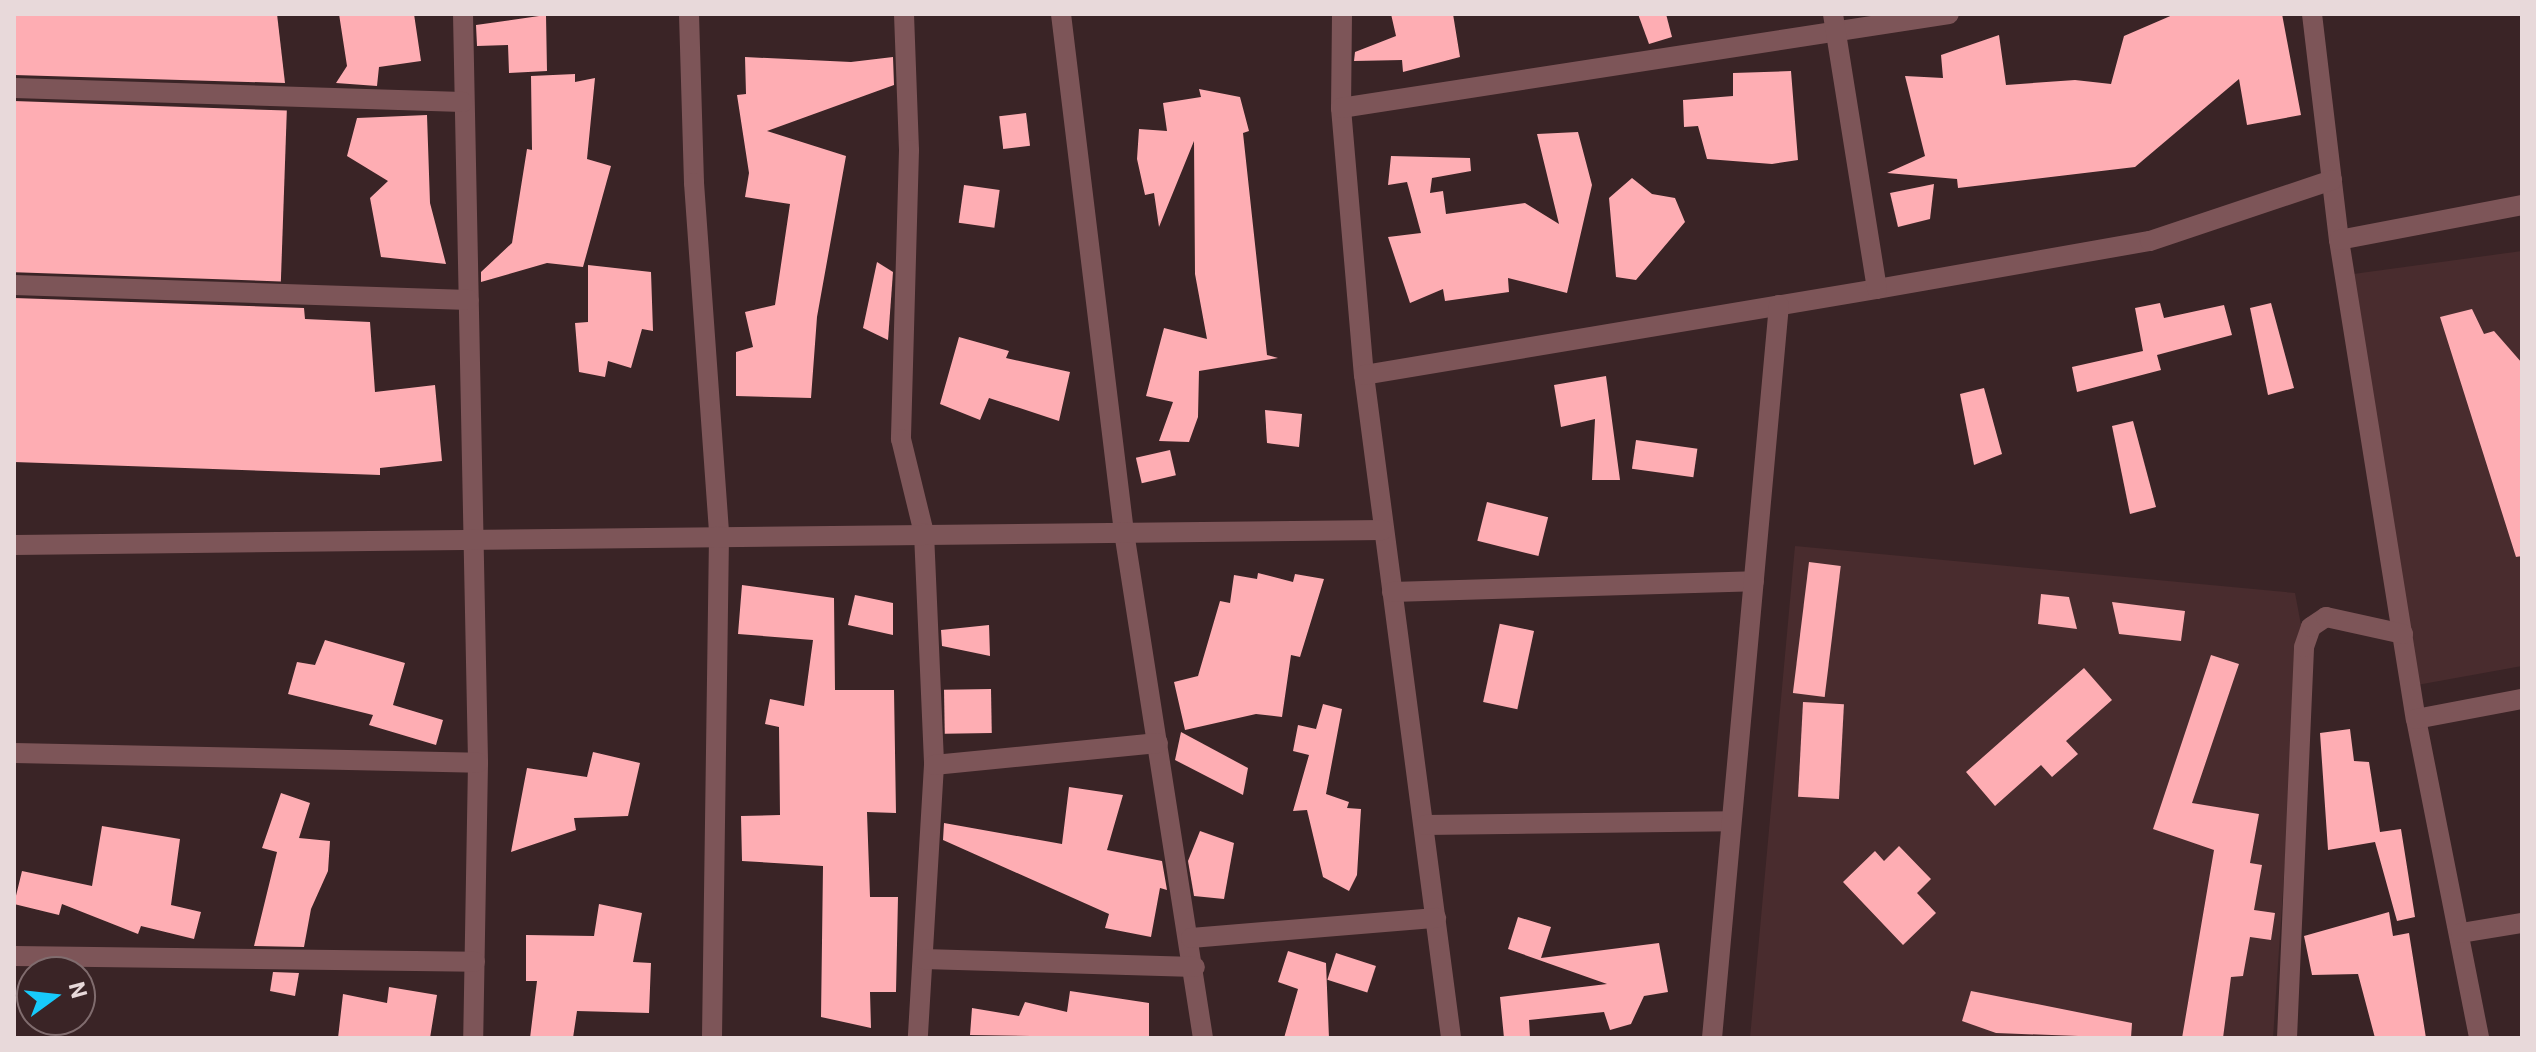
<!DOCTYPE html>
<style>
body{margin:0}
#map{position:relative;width:2536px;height:1052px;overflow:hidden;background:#3a2426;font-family:Roboto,sans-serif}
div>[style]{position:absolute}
.built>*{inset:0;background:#492c2e}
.building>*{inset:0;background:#feadb3;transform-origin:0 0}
.street>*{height:20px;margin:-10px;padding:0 10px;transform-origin:10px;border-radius:10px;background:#7d5558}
span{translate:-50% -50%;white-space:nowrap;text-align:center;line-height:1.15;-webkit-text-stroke:8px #3a2426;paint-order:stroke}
.frame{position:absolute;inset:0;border:16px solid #e8d9da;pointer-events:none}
.north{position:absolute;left:16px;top:956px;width:80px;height:80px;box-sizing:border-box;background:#3a2426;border:2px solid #806c6e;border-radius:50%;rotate:75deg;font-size:22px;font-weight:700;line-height:32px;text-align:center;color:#e8d9da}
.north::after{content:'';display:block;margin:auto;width:28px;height:36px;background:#17cafb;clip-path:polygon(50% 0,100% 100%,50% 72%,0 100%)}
</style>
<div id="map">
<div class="built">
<div style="clip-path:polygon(2522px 251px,2522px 666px,2417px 685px,2346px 275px)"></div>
<div style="clip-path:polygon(1795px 546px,2295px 593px,2301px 625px,2273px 1038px,1750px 1038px)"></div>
</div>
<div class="building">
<div style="clip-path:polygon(14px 14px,277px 14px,285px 83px,14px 75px)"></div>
<div style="clip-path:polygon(339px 14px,414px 14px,421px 61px,379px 67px,377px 86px,336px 83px,347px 66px)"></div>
<div style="clip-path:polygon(1391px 14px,1453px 14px,1460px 57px,1403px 72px,1402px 60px,1354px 61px,1355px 52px,1396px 36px)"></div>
<div style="clip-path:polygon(1638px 14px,1666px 14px,1672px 37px,1649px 44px)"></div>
<div style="clip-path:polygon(2175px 14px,2282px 14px,2301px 115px,2247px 125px,2239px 79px,2135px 167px,1958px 188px,1957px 179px,1887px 173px,1925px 156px,1905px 76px,1943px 78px,1941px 55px,1999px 35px,2006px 85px,2075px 80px,2111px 84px,2124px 36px)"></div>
<div style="clip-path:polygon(546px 15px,547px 71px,509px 73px,508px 45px,477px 46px,476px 25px)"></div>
<div style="clip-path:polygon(745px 57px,851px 62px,893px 57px,894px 85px,767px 131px,846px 156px,817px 317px,811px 398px,736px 396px,736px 352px,753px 347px,745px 312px,775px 305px,790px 204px,745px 197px,749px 173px,737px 95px,746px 94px)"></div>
<div style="clip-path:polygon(1791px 71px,1798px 160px,1772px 164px,1707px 159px,1698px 126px,1684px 127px,1683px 100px,1733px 96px,1733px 73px)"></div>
<div style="clip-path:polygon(575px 74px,575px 82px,595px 78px,587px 159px,611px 166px,583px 267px,547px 263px,481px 282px,481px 272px,512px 243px,527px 149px,532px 150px,531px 76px)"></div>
<div style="clip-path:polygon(1199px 89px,1240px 97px,1249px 131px,1243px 133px,1267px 355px,1278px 358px,1199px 371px,1198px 417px,1189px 442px,1159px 441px,1173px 402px,1146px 396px,1164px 328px,1207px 339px,1195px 274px,1194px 141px,1159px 227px,1154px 193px,1145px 195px,1137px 159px,1139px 129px,1167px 131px,1163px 103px,1201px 97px)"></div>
<div style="left:14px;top:101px;width:273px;height:171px;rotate:2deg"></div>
<div style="left:1026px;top:113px;width:33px;height:27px;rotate:83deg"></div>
<div style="clip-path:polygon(427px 115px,430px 203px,446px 264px,381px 257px,370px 198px,388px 181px,347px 156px,357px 118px)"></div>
<div style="clip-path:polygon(1578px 132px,1592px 185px,1567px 293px,1508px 278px,1509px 292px,1445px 301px,1443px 289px,1410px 303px,1388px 237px,1421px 233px,1407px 182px,1388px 185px,1391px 156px,1470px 158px,1471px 171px,1432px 178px,1430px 193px,1443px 191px,1446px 214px,1525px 203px,1559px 224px,1537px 134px)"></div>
<div style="clip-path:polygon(1632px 178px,1652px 194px,1675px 198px,1685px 222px,1636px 280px,1616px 277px,1609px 198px)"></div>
<div style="clip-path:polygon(1934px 184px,1930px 219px,1898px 227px,1890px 193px)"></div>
<div style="left:964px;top:185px;width:36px;height:38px;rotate:8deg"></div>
<div style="clip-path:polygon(877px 262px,893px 272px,888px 340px,863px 328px)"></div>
<div style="clip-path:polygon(588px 265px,651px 272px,653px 331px,642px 329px,631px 368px,608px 361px,605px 377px,579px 372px,575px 323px,588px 322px)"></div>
<div style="clip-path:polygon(14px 298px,304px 308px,305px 319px,370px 322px,375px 392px,435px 385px,442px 461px,380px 468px,380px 475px,14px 462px)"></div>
<div style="clip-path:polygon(2160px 303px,2164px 318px,2224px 305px,2232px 335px,2157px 355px,2161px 370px,2077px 392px,2072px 367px,2143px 351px,2135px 308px)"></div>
<div style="clip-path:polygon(2271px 303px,2294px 388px,2268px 395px,2250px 308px)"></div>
<div style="clip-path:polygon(2472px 309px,2484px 334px,2494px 331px,2522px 363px,2522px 556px,2516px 557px,2440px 317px)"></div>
<div style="clip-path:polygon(959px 337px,1009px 351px,1006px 358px,1070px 372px,1059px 421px,989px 398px,980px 420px,940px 404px)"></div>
<div style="clip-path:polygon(1606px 376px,1620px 480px,1592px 480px,1595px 419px,1561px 427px,1554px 385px)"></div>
<div style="clip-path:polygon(1984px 388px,2002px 454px,1974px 465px,1960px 394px)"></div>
<div style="clip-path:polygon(1265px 410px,1302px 414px,1299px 447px,1267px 443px)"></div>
<div style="clip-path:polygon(2133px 421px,2156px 507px,2130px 514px,2112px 426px)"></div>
<div style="left:1636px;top:440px;width:62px;height:29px;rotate:8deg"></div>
<div style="left:1170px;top:450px;width:26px;height:35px;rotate:77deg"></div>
<div style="left:1487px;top:502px;width:63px;height:40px;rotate:14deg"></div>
<div style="left:1809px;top:562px;width:32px;height:132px;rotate:7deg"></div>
<div style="clip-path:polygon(1258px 573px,1293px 582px,1295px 574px,1324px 579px,1300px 657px,1291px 655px,1282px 717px,1256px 714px,1185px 730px,1174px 682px,1198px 676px,1220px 601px,1230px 603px,1234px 575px,1257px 579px)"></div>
<div style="clip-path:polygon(742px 585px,834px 598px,835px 690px,894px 690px,896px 813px,867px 812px,870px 897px,898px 897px,896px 992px,870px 992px,871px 1028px,821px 1017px,823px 866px,742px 861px,741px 816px,780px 815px,779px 727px,765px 724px,770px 699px,804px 706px,813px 640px,738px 634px)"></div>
<div style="clip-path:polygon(2041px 594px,2069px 597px,2077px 629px,2038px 624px)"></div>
<div style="clip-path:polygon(855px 595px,893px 603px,893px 635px,848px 625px)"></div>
<div style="clip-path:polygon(2112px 602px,2185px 611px,2181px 641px,2119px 634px)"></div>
<div style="clip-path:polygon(989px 625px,990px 656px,942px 646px,941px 630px)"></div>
<div style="left:1534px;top:631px;width:80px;height:35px;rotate:102deg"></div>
<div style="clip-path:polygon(325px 640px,405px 663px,393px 705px,443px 720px,436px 745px,369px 725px,373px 715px,288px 694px,297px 662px,315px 665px)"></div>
<div style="clip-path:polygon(2211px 655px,2239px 664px,2192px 803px,2259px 814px,2250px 863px,2262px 865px,2254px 910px,2275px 913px,2271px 940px,2250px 937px,2243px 976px,2231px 977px,2223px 1038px,2182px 1038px,2214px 850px,2153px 829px)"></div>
<div style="clip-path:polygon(2084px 668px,2112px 700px,2066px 741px,2078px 754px,2052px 777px,2041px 765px,1995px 806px,1966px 772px)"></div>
<div style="left:991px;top:689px;width:44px;height:47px;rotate:89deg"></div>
<div style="left:1803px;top:702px;width:41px;height:95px;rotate:3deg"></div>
<div style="clip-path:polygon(1323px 704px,1342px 709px,1326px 794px,1349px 802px,1347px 808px,1361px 809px,1357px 875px,1349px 891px,1323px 877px,1307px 810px,1293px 811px,1309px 755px,1293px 751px,1298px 725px,1316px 729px)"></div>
<div style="clip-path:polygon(2350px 729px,2354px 761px,2369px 762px,2380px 832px,2401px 829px,2415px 917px,2397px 921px,2375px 842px,2328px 850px,2320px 733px)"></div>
<div style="clip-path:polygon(1181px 732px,1248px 768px,1243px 795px,1175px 760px)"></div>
<div style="clip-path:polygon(593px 752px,640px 763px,628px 816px,574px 818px,576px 830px,511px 852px,527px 768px,587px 777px)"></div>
<div style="clip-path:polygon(1069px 787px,1123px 795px,1107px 850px,1162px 861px,1167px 890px,1160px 888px,1151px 937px,1105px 928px,1109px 914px,943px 840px,944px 823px,1062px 844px)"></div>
<div style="clip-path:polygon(281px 793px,310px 803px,299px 838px,330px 841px,328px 871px,311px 909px,304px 947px,254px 946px,277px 852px,262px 848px)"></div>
<div style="clip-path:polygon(102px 826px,180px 839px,171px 905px,201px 912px,194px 939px,141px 926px,138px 934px,62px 904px,59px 915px,14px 904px,22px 871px,92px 886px)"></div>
<div style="clip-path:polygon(1200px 831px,1234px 843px,1224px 899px,1194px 896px,1188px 861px)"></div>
<div style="clip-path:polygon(1899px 846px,1931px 879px,1917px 893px,1936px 913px,1903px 945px,1843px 882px,1875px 851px,1884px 861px)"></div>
<div style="clip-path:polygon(599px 904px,642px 913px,633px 962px,651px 963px,649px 1013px,577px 1011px,573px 1038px,530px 1038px,537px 981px,526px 981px,526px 935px,594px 936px)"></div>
<div style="clip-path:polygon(2389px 912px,2393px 936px,2409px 933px,2426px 1038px,2375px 1038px,2358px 974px,2312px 975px,2304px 936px)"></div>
<div style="clip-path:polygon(1518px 917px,1551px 927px,1541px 958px,1659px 943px,1668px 992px,1644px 996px,1631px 1024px,1610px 1030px,1604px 1012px,1529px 1020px,1530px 1038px,1504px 1038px,1500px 997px,1607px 984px,1508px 949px)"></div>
<div style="clip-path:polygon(1288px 951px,1326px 963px,1329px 1038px,1284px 1038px,1298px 989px,1278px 982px)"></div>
<div style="left:1336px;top:953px;width:42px;height:28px;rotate:18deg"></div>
<div style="clip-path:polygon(273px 972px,299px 973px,295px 996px,270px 991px)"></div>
<div style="clip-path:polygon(389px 987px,437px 995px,430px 1038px,338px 1038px,343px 994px,387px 1003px)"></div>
<div style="clip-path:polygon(1070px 991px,1149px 1003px,1149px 1038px,970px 1035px,972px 1008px,1019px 1016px,1025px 1002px,1067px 1012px)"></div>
<div style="clip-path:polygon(1971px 991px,2132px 1023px,2131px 1038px,1996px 1033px,1962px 1021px)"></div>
</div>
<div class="street">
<div style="left:463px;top:14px;width:749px;rotate:88.85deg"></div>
<div style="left:478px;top:763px;width:275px;rotate:91deg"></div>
<div style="left:689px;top:14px;width:169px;rotate:88.3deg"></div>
<div style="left:694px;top:183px;width:354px;rotate:85.9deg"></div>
<div style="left:719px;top:536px;width:502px;rotate:90.8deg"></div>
<div style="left:904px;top:14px;width:136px;rotate:87.9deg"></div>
<div style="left:909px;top:150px;width:289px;rotate:91.6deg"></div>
<div style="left:901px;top:439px;width:97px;rotate:76.3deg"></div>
<div style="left:924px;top:533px;width:232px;rotate:87.5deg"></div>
<div style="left:934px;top:765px;width:273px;rotate:93.4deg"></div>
<div style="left:1061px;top:14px;width:522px;rotate:83.07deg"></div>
<div style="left:1124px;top:532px;width:512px;rotate:81.13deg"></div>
<div style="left:1342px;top:14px;width:94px;rotate:90.6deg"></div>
<div style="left:1341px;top:108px;width:268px;rotate:85.1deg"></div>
<div style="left:1364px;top:375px;width:669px;rotate:82.52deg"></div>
<div style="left:2312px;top:14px;width:228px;rotate:83.2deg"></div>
<div style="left:2339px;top:240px;width:485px;rotate:80.9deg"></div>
<div style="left:2416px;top:719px;width:325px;rotate:78.8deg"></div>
<div style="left:14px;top:88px;width:449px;rotate:1.8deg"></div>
<div style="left:1341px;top:108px;width:615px;rotate:-8.79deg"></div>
<div style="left:2339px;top:240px;width:186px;rotate:-10.8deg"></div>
<div style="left:14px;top:285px;width:455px;rotate:1.9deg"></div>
<div style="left:1877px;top:289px;width:277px;rotate:-10deg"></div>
<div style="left:2150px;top:241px;width:192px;rotate:-18.5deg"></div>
<div style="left:1364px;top:375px;width:520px;rotate:-9.52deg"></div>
<div style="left:1877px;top:289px;width:278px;rotate:-99.1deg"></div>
<div style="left:14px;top:545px;width:1369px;rotate:-0.63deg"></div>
<div style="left:1392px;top:592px;width:362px;rotate:-1.7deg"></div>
<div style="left:2416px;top:719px;width:108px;rotate:-10.7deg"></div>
<div style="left:14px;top:753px;width:464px;rotate:1.2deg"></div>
<div style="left:934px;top:765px;width:225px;rotate:-5.6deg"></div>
<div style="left:1425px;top:825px;width:306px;rotate:-0.7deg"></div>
<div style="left:2461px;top:933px;width:62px;rotate:-9.3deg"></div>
<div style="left:1191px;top:938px;width:246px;rotate:-4.7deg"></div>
<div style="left:14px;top:956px;width:461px;rotate:0.7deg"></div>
<div style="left:923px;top:959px;width:272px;rotate:1.7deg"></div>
<div style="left:1712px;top:1038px;width:736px;rotate:-84.78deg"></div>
<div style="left:2287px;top:1038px;width:391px;rotate:-87.5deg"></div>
<div style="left:2304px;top:647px;width:21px;rotate:-71deg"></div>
<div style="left:2311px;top:627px;width:18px;rotate:-34deg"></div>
<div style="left:2326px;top:617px;width:79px;rotate:12.4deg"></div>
</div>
<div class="frame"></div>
<div class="north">N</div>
</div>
